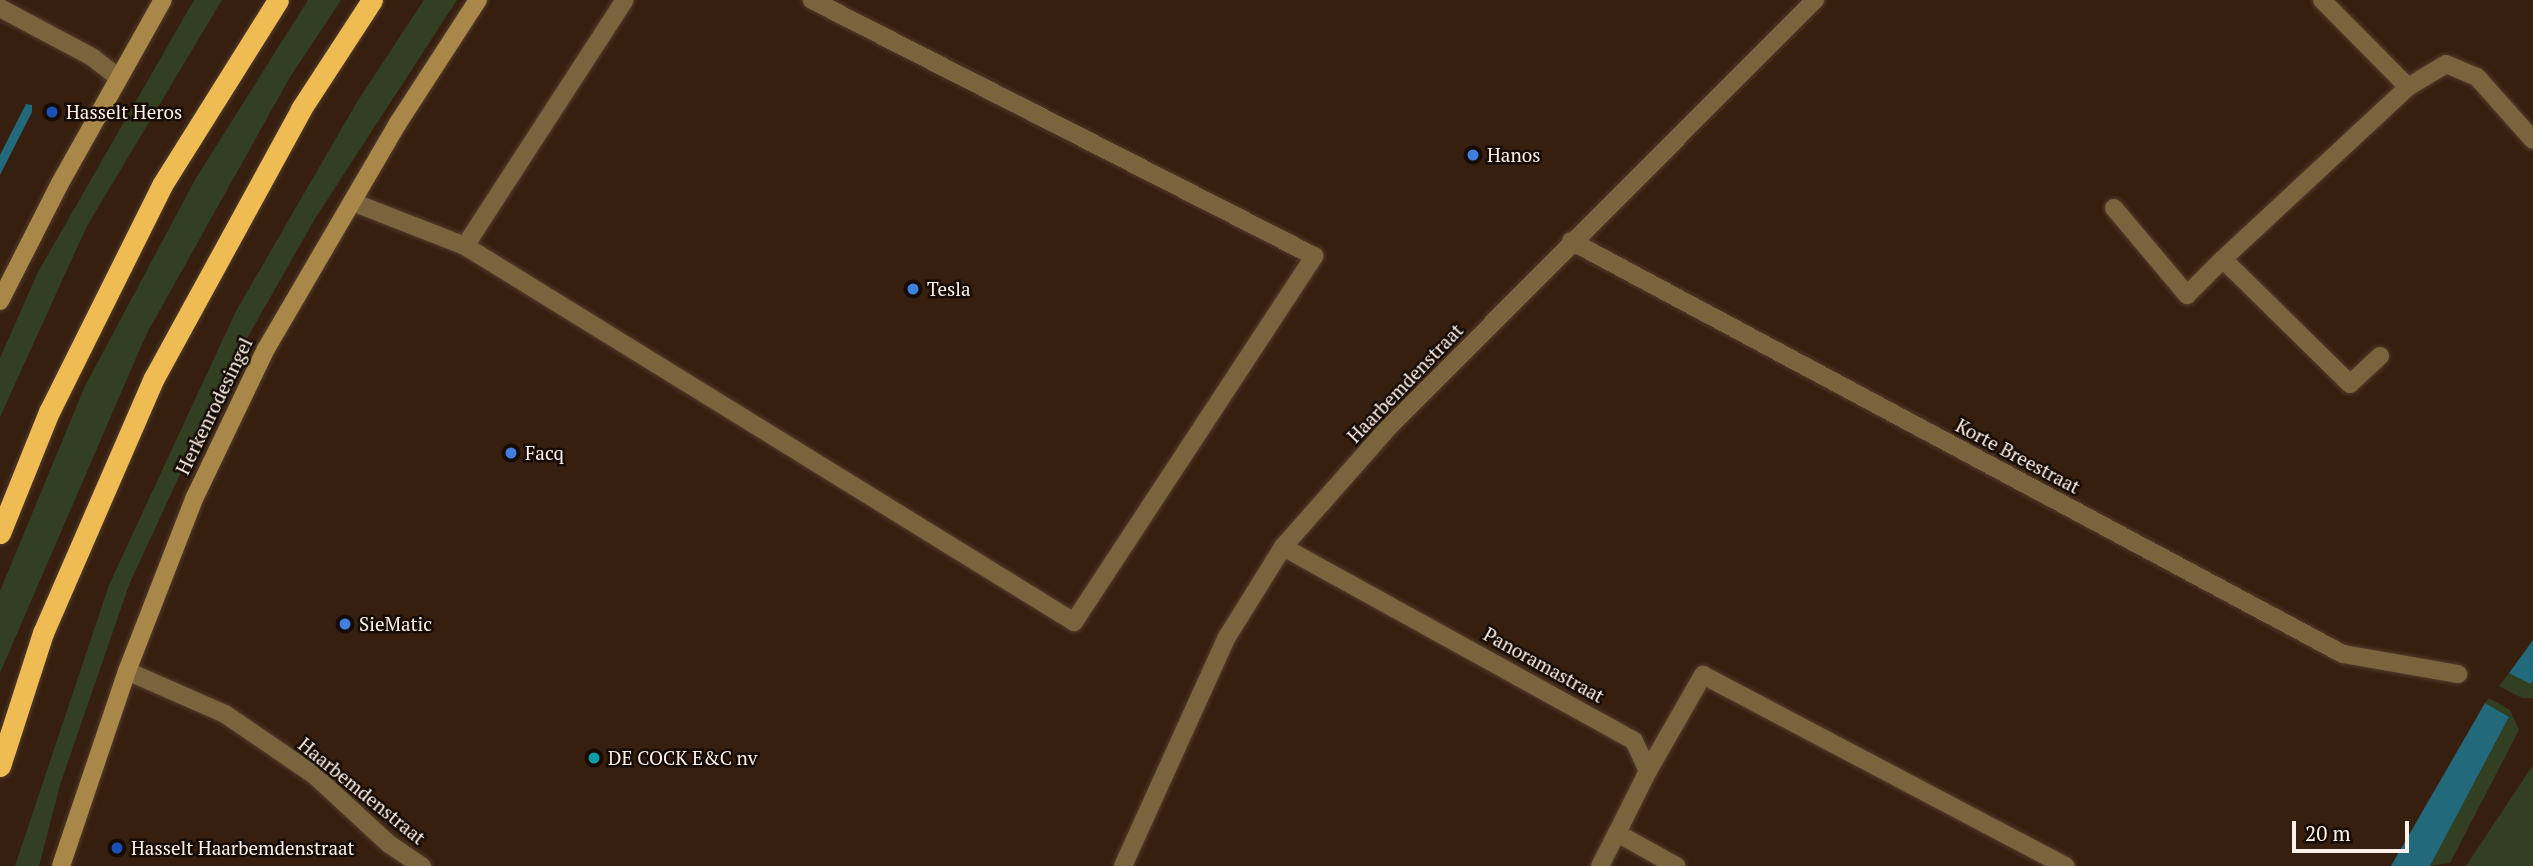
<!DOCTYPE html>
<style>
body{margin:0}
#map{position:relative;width:2533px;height:866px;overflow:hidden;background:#361f0e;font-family:"PT Serif",serif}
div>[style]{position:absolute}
.green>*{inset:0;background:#323f21}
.water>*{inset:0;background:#226a7b}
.roads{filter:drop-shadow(0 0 2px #523c2d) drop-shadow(0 0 2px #523c2d)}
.lane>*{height:18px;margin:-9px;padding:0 9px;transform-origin:9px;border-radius:9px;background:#79643e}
.street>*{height:18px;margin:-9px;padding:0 9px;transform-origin:9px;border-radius:9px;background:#79643e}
.secondary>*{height:18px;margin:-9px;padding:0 9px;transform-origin:9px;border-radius:9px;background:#a88748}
.highway>*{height:21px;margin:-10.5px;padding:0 10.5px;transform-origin:10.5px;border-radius:10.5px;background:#efbb53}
.dots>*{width:19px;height:19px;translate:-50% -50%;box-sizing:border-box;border:4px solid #160c05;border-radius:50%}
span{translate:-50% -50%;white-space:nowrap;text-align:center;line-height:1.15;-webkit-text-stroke:5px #160c05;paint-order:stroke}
.poi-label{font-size:19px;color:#fef1e9}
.left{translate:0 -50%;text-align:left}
.street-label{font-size:19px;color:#fef1e9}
.scale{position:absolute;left:2292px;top:821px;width:117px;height:32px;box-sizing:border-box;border:4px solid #fef1e9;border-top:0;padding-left:9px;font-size:21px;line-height:24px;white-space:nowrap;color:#fef1e9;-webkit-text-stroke:5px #160c05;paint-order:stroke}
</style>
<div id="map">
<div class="green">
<div style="clip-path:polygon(194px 0,222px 0,87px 226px,0 417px,0 358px,38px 272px)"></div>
<div style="clip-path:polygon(308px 0,341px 0,290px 77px,146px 335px,0 673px,0 591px,85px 386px,196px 178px)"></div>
<div style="clip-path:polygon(424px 0,457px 0,316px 217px,225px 377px,129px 585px,60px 785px,39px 866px,15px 866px,109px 585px,236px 311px,357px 102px)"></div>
<div style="clip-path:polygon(2509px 673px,2530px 684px,2533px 681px,2533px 698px,2522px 698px,2499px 686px)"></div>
<div style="clip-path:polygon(2489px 698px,2510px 710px,2519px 730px,2450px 863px,2430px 866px,2509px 717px,2485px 703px)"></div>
<div style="clip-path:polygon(2533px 765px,2533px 866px,2466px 866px)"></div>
</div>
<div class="water">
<div style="clip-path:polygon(26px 104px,32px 105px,32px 112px,0 175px,0 155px)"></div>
<div style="clip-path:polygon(2533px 640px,2533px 681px,2530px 684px,2509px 673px)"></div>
<div style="clip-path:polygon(2485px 703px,2509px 717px,2430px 866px,2391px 866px)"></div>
</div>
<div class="roads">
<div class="lane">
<div style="left:352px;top:202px;width:121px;rotate:21.3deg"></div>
<div style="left:465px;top:246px;width:293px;rotate:-57deg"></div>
<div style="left:2114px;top:208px;width:114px;rotate:50deg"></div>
<div style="left:2187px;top:295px;width:51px;rotate:-45deg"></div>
<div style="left:465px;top:246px;width:716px;rotate:31.69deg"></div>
<div style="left:1074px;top:622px;width:438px;rotate:-56.7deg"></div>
<div style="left:1314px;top:256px;width:564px;rotate:-152.98deg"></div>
<div style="left:2380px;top:356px;width:41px;rotate:137deg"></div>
<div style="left:2350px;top:384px;width:178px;rotate:-135.5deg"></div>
<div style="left:2223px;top:259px;width:253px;rotate:-42.9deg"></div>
<div style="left:1648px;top:771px;width:111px;rotate:-60.2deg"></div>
<div style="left:1703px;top:675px;width:410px;rotate:27.8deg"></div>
</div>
<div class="street">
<div style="left:2322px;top:0;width:122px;rotate:45.3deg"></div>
<div style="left:2408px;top:87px;width:44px;rotate:-31.2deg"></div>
<div style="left:2446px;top:64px;width:34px;rotate:23deg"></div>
<div style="left:2477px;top:77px;width:84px;rotate:48.4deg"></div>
<div style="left:0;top:8px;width:104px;rotate:28deg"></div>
<div style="left:92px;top:57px;width:33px;rotate:38deg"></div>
<div style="left:1571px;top:241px;width:876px;rotate:28.15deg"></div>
<div style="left:2343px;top:654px;width:117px;rotate:9.9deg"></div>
<div style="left:1283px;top:547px;width:401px;rotate:28.9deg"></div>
<div style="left:1634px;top:741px;width:33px;rotate:65deg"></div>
<div style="left:1648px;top:771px;width:69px;rotate:116.6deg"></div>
<div style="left:1617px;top:833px;width:68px;rotate:29.2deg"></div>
<div style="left:127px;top:671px;width:107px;rotate:23.7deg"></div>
<div style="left:225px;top:714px;width:108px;rotate:34.4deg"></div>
<div style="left:314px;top:775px;width:102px;rotate:42.6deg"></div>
<div style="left:389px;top:844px;width:40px;rotate:34deg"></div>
<div style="left:1123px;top:866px;width:252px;rotate:-65.6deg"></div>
<div style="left:1227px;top:637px;width:106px;rotate:-58.1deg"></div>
<div style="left:1283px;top:547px;width:159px;rotate:-48.6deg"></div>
<div style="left:1388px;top:428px;width:605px;rotate:-45.07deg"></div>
<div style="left:1600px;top:866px;width:37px;rotate:-63deg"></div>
</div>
<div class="secondary">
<div style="left:0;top:301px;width:130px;rotate:-63deg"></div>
<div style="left:59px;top:185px;width:212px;rotate:-60.7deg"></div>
<div style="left:61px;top:866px;width:206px;rotate:-71.3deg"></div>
<div style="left:127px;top:671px;width:187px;rotate:-68.7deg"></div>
<div style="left:195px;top:497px;width:164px;rotate:-64.4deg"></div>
<div style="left:266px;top:349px;width:262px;rotate:-59.7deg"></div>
<div style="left:398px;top:123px;width:147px;rotate:-57deg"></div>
</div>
<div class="highway">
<div style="left:0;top:533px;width:131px;rotate:-68deg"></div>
<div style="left:49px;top:412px;width:254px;rotate:-63.5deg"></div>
<div style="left:162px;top:185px;width:218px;rotate:-57.9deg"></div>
<div style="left:0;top:766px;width:140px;rotate:-72.1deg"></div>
<div style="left:43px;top:633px;width:278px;rotate:-66.5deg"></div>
<div style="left:154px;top:378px;width:307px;rotate:-61.3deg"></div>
<div style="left:301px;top:109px;width:130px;rotate:-56.9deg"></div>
</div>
</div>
<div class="dots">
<div style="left:52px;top:112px;background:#1a4fb4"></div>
<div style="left:1473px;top:155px;background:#3f7fe0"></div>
<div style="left:913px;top:289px;background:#3f7fe0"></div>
<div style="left:511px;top:453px;background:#3f7fe0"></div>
<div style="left:345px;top:624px;background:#3f7fe0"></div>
<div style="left:594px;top:758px;background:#0f9aa8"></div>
<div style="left:117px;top:848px;background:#1a4fb4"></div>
</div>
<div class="poi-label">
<span class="left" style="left:66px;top:112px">Hasselt Heros</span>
<span class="left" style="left:1487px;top:155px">Hanos</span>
<span class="left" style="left:927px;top:289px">Tesla</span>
<span class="left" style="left:525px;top:453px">Facq</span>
<span class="left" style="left:359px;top:624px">SieMatic</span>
<span class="left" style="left:608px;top:758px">DE COCK E&amp;C nv</span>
<span class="left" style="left:131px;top:848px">Hasselt Haarbemdenstraat</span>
</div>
<div class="street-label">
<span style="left:1405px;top:383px;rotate:-46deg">Haarbemdenstraat</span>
<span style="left:214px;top:406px;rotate:-64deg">Herkenrodesingel</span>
<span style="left:2018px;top:456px;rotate:28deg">Korte Breestraat</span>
<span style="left:1544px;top:665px;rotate:29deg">Panoramastraat</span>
<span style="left:362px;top:791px;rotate:39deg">Haarbemdenstraat</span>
</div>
<div class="scale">20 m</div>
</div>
